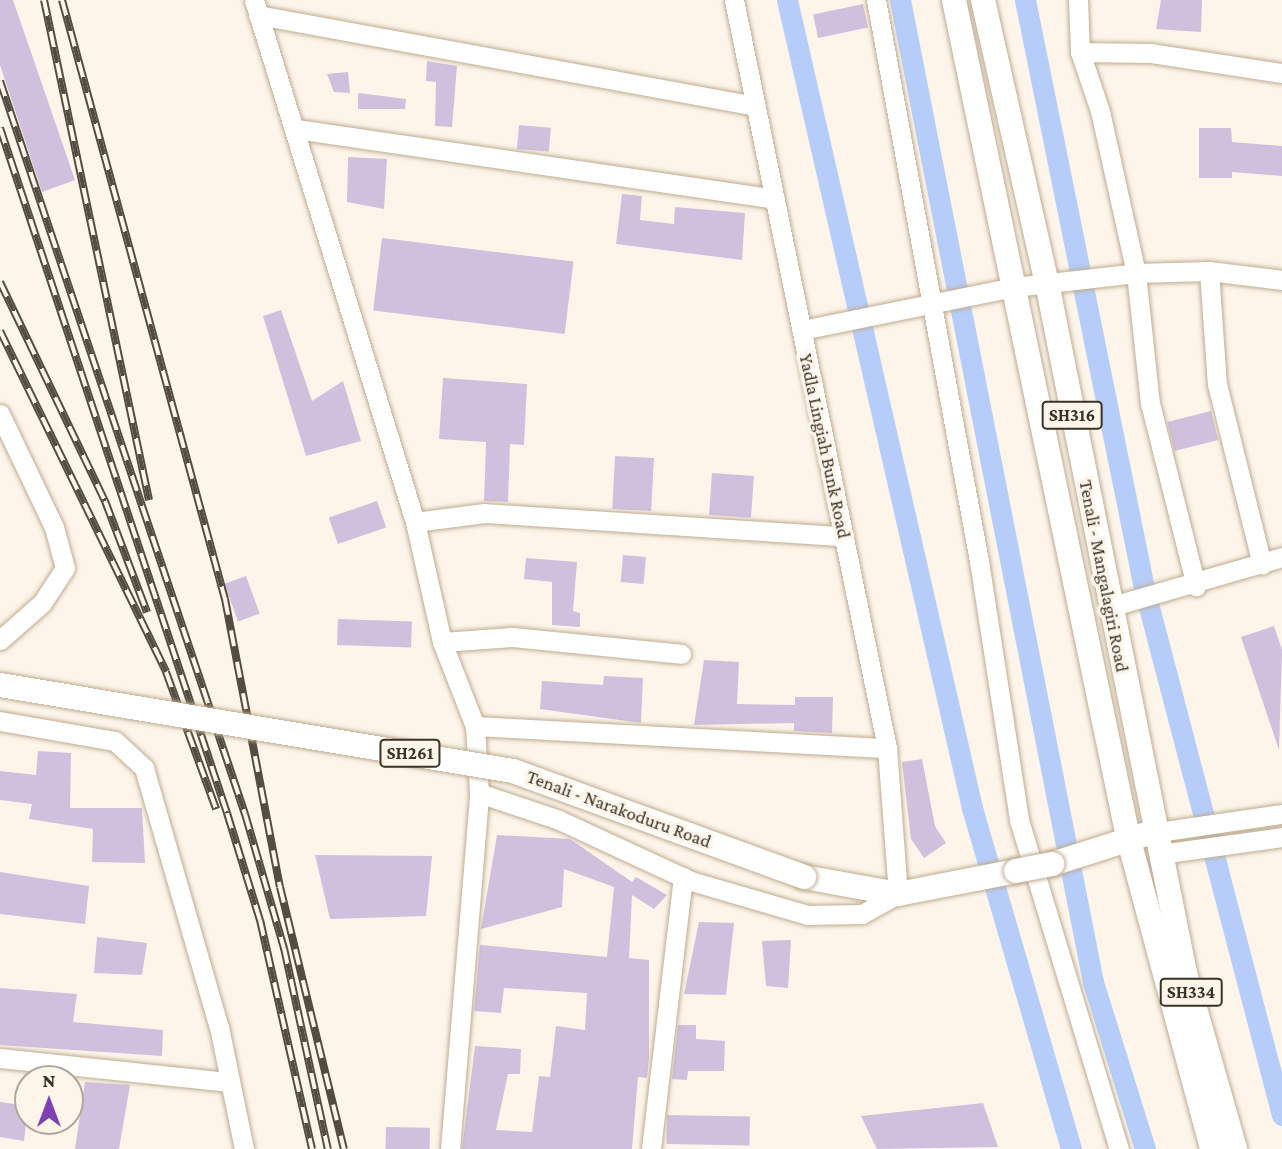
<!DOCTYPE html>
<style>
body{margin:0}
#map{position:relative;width:1282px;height:1149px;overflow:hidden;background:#fdf5ea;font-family:"Crimson Pro",serif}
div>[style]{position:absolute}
.canal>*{height:21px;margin:-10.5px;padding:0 10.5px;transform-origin:10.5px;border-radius:10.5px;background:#b6cdf9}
.building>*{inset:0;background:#d0c0dd;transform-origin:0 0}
.roads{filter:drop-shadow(0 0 2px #bfab90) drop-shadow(0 0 2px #bfab90)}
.minor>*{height:19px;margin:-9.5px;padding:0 9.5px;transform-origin:9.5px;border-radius:9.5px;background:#fff}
.major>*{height:24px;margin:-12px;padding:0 12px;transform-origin:12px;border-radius:12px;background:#fff}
.rail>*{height:8px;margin-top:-4px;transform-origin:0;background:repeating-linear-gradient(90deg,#fdf5ea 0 16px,#534c40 0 32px);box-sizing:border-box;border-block:2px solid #534c40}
.bridges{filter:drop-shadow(0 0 2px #bfab90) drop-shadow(0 0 2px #bfab90)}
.major-bridge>*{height:24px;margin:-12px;padding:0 12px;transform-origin:12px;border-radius:12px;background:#fff}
span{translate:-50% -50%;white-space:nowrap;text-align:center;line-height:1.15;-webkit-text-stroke:7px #fdf5ea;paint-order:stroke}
.shield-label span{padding:2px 5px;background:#fdf5ea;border:2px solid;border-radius:5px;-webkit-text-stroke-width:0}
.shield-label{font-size:18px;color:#393226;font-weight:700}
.street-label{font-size:19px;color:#393226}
.north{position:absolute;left:14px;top:1065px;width:70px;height:70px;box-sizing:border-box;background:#fdf5ea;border:2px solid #afa79c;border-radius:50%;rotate:0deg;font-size:19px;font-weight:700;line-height:28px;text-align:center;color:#393226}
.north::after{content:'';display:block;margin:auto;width:24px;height:32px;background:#8040b5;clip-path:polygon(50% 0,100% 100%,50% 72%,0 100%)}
</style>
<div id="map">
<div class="canal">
<div style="left:787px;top:0;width:829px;rotate:77.1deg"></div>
<div style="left:972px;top:808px;width:355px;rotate:73.8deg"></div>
<div style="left:900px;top:0;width:1001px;rotate:78.88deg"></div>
<div style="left:1093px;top:982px;width:175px;rotate:72.7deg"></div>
<div style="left:1025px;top:0;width:600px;rotate:78.56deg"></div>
<div style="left:1144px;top:588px;width:545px;rotate:75.33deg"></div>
</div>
<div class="building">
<div style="clip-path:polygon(0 0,13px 0,75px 180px,42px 192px,0 65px)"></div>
<div style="clip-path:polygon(1161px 0,1202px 0,1201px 32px,1156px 29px)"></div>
<div style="left:863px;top:4px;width:24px;height:51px;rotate:78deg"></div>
<div style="clip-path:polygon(427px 61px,457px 66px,452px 127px,435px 126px,436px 82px,426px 81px)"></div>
<div style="clip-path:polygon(348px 72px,350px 93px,334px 92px,327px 74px)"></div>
<div style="clip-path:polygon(358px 93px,406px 99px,405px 109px,358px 109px)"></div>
<div style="left:519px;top:125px;width:32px;height:24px;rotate:5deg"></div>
<div style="clip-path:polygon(1199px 128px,1231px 128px,1232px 142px,1282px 146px,1282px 176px,1232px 172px,1232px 178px,1199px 178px)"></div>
<div style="clip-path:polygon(348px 157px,387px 159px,384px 209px,347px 202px)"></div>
<div style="clip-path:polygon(622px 194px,642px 196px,640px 220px,674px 224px,675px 207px,745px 213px,742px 260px,616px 244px)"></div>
<div style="left:382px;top:238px;width:193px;height:73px;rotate:7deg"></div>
<div style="clip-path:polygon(281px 310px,312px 401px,343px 381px,361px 441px,306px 456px,263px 316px)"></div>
<div style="clip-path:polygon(443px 378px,527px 384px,524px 445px,510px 444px,508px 502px,484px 501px,486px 442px,439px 439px)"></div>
<div style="left:1211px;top:411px;width:30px;height:45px;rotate:76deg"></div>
<div style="left:615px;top:456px;width:39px;height:53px;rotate:3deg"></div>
<div style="left:712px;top:473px;width:42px;height:42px;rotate:4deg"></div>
<div style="left:377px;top:501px;width:28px;height:51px;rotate:71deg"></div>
<div style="left:623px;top:555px;width:23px;height:27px;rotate:5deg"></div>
<div style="clip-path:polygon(526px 558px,577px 562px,573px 611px,580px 613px,580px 627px,552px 625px,552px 582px,524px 579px)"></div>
<div style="left:246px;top:576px;width:40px;height:23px;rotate:70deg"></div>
<div style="left:338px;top:619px;width:74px;height:26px;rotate:2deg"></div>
<div style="clip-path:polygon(1274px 626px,1282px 650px,1279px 750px,1241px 637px)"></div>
<div style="clip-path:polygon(704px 660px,739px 662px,737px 704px,795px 705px,795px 697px,833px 697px,832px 733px,794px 731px,794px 723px,694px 725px)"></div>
<div style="clip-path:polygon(604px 676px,643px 678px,641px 723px,540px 709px,542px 681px,603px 685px)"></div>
<div style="clip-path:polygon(38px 751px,71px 753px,70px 808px,142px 808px,145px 863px,92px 862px,93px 829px,29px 819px,32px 804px,0 800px,0 771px,36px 775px)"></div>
<div style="clip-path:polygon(922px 759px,935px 826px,946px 843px,924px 858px,911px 839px,902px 762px)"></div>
<div style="clip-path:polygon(497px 835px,570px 839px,632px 882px,636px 877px,667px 895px,654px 909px,632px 895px,629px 958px,649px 960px,649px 1058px,647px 1078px,638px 1077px,632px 1149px,462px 1149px,475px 1046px,521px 1049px,520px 1074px,508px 1074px,496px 1130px,532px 1132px,539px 1076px,550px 1077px,556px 1026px,585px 1030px,587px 993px,504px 988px,501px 1013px,474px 1011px,480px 945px,607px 957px,614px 887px,564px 869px,562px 907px,481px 929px)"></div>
<div style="clip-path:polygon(315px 855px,432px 856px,426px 916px,330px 919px)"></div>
<div style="clip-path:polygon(0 872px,89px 886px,85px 924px,0 914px)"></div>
<div style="clip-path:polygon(699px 922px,734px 923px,726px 995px,684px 994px)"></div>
<div style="clip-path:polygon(97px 937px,147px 943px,142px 975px,94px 973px)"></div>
<div style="clip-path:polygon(791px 940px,788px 988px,766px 986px,762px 941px)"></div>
<div style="clip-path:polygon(0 988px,77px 994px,73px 1022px,163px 1030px,162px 1056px,0 1045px)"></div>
<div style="clip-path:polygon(678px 1025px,696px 1025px,696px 1039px,725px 1041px,724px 1071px,688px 1071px,687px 1080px,672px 1079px)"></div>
<div style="clip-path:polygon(85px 1082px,130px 1085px,119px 1149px,75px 1149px)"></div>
<div style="clip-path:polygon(0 1102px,28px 1106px,24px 1141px,0 1137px)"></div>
<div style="clip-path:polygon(983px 1103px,998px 1147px,877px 1149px,861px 1116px)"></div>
<div style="left:667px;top:1115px;width:83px;height:29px;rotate:1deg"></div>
<div style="left:386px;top:1127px;width:44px;height:22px;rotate:1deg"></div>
</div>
<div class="roads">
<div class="minor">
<div style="left:254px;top:0;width:546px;rotate:72.86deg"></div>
<div style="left:415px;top:522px;width:123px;rotate:77.3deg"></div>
<div style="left:442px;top:642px;width:90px;rotate:68.6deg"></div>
<div style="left:475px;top:726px;width:413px;rotate:3.1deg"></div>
<div style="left:876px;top:0;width:570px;rotate:79.6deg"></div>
<div style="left:979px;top:561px;width:262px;rotate:81.2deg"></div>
<div style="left:1019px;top:820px;width:344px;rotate:73.1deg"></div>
<div style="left:1078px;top:0;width:52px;rotate:87.8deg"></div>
<div style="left:1080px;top:52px;width:62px;rotate:71.3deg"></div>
<div style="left:1100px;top:111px;width:166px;rotate:77.5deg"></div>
<div style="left:1136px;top:273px;width:131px;rotate:83.9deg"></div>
<div style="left:1150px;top:403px;width:189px;rotate:75.9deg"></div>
<div style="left:258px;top:15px;width:506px;rotate:10.36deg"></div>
<div style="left:1080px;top:52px;width:71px;rotate:0.8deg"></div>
<div style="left:1151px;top:53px;width:133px;rotate:8.7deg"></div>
<div style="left:296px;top:129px;width:484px;rotate:8.3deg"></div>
<div style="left:1209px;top:271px;width:113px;rotate:86deg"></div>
<div style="left:1217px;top:384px;width:186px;rotate:76deg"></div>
<div style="left:802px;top:330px;width:216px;rotate:-11.5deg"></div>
<div style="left:1014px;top:287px;width:123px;rotate:-6.5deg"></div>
<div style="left:1136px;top:273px;width:73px;rotate:-1.6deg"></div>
<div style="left:1209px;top:271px;width:74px;rotate:7deg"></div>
<div style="left:0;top:414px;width:125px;rotate:64.5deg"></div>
<div style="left:54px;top:527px;width:42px;rotate:75deg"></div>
<div style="left:65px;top:568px;width:42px;rotate:123.3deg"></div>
<div style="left:42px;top:603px;width:56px;rotate:138.6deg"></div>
<div style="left:415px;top:522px;width:70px;rotate:-7.4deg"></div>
<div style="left:484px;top:513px;width:361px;rotate:3.7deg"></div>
<div style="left:1109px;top:607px;width:180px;rotate:-16.1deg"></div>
<div style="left:442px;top:642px;width:70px;rotate:-4.1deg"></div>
<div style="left:512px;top:637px;width:170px;rotate:5.7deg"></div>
<div style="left:0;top:721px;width:117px;rotate:9.9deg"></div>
<div style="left:115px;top:741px;width:40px;rotate:43deg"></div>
<div style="left:144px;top:768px;width:270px;rotate:73.9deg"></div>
<div style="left:219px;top:1027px;width:125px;rotate:78.4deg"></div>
<div style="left:479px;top:793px;width:84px;rotate:18.6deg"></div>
<div style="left:559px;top:820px;width:145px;rotate:24.8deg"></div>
<div style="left:691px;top:881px;width:121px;rotate:16.3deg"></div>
<div style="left:807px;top:915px;width:55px;rotate:-1deg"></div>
<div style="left:862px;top:914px;width:41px;rotate:-29.1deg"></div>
<div style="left:898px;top:894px;width:146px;rotate:-94.3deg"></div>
<div style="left:887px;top:748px;width:763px;rotate:-101.56deg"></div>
<div style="left:1158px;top:832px;width:125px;rotate:-8.3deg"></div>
<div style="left:1160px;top:854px;width:123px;rotate:-7.9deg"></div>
<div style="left:0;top:1058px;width:231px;rotate:6deg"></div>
<div style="left:450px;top:1149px;width:357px;rotate:-85.3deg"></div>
<div style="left:479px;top:793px;width:67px;rotate:-93.4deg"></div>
<div style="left:651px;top:1149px;width:274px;rotate:-83.3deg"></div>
</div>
<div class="major">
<div style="left:954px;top:0;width:855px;rotate:78.26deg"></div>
<div style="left:1128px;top:837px;width:323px;rotate:74.9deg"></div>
<div style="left:983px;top:0;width:290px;rotate:77.3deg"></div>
<div style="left:1047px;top:283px;width:704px;rotate:78.69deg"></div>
<div style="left:1185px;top:973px;width:183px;rotate:74.1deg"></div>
<div style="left:1052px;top:864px;width:96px;rotate:-17.7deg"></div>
<div style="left:804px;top:877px;width:96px;rotate:10.3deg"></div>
<div style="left:898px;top:894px;width:120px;rotate:-11deg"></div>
</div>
</div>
<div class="rail">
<div style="left:44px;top:0;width:511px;rotate:78.14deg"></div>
<div style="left:62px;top:0;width:621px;rotate:74.78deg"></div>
<div style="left:225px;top:599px;width:293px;rotate:79.2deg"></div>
<div style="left:280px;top:887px;width:270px;rotate:76.3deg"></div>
<div style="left:0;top:81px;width:773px;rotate:71.52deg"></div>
<div style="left:245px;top:814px;width:140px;rotate:73.8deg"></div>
<div style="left:284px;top:948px;width:206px;rotate:77.7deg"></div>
<div style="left:0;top:128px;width:722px;rotate:71.67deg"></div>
<div style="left:227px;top:813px;width:112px;rotate:72.9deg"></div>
<div style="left:260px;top:920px;width:235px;rotate:77.2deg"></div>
<div style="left:0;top:282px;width:243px;rotate:64.4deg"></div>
<div style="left:105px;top:501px;width:119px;rotate:69.3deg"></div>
<div style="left:0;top:331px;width:379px;rotate:64deg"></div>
<div style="left:166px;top:672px;width:146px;rotate:69.9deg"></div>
</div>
<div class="bridges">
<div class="major-bridge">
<div style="left:0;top:685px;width:520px;rotate:9.52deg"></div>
<div style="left:513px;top:771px;width:310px;rotate:20deg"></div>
<div style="left:1016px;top:871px;width:37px;rotate:-11deg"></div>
</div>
</div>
<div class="shield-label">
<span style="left:1072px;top:415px">SH316</span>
<span style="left:410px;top:753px">SH261</span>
<span style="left:1191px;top:992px">SH334</span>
</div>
<div class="street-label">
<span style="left:825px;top:446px;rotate:78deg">Yadla Lingiah Bunk Road</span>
<span style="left:1104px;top:576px;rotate:79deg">Tenali - Mangalagiri Road</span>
<span style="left:619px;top:809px;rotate:20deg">Tenali - Narakoduru Road</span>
</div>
<div class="north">N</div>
</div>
